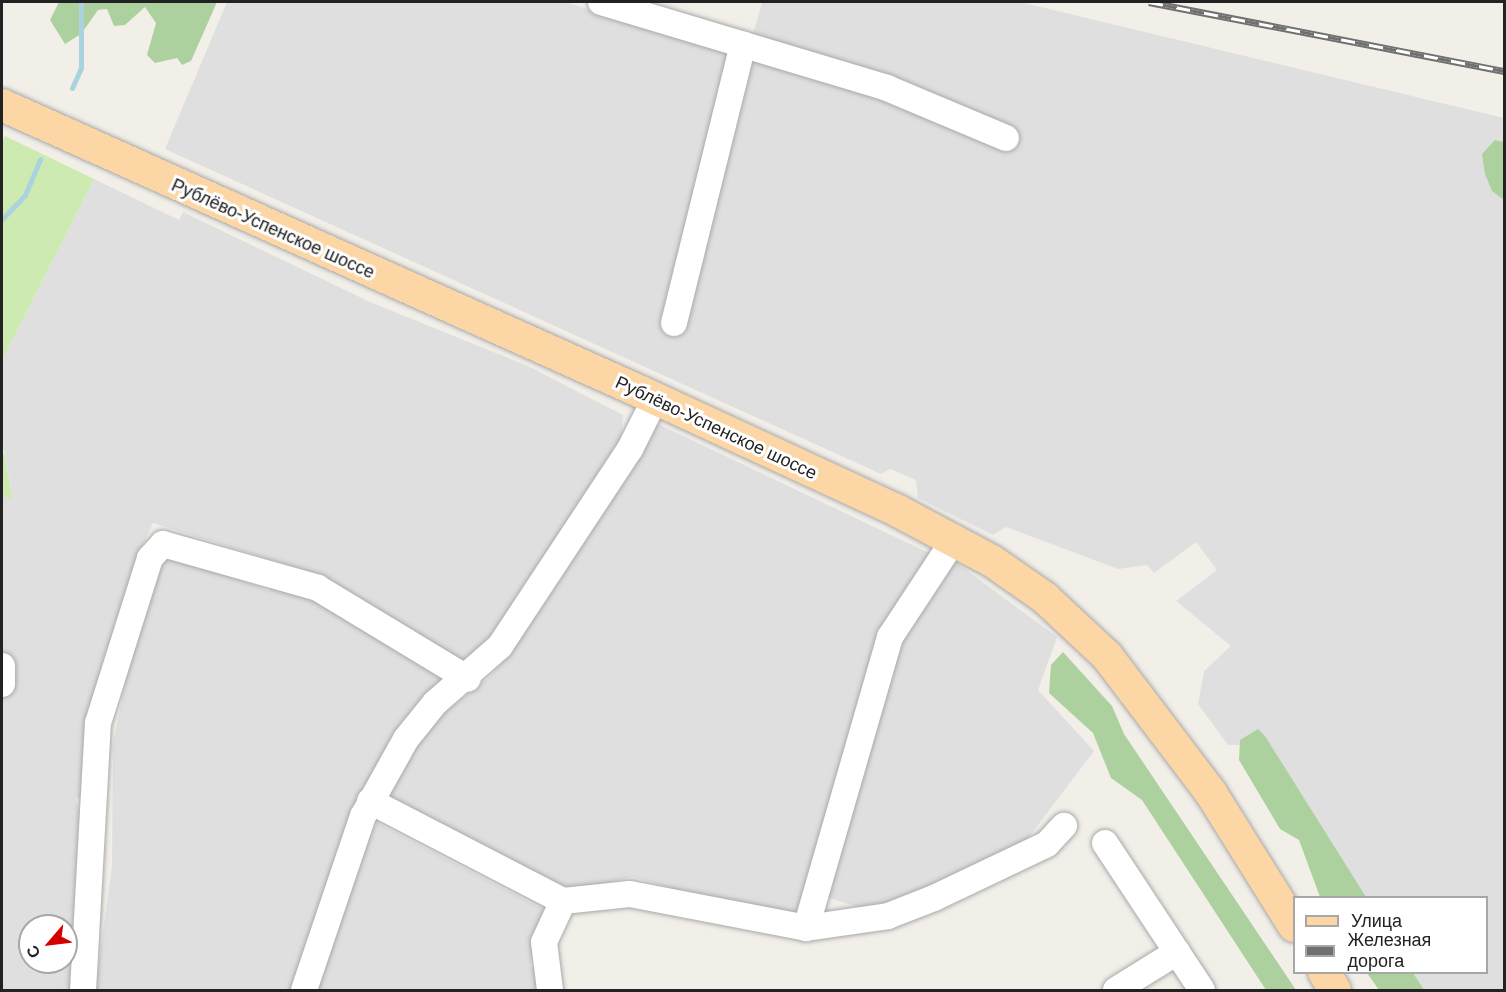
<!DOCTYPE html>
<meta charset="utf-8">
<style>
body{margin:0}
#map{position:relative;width:1506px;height:992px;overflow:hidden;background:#f2efe9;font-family:Helvetica,sans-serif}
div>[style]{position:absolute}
.residential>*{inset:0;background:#e0dfdf}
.grass>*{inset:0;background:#cdebb0}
.forest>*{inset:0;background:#add19e}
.stream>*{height:5px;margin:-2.5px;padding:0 2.5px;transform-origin:2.5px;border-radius:2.5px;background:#aad3df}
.roads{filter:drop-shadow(0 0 2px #a9a9a9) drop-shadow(0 0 2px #a9a9a9)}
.minor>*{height:26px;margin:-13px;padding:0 13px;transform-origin:13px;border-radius:13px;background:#fff}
.major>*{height:32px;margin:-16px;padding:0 16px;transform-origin:16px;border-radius:16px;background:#fcd6a4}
.rail>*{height:7px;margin-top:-3.5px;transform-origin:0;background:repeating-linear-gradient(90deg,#fff 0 14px,#707070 0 28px);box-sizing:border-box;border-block:2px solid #707070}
span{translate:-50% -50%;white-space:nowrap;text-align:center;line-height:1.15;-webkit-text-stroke:6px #fff;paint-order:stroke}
.street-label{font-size:18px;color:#222}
.frame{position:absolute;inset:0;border:3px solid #222;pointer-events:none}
.legend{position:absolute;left:1293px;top:896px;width:195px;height:78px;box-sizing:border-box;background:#fff;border:2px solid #a7a7a7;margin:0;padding:8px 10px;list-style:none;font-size:18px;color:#222}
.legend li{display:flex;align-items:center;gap:12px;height:30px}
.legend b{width:30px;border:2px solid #a7a7a7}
.north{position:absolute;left:18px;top:914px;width:60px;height:60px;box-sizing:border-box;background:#fff;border:2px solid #a7a7a7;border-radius:50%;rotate:242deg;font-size:16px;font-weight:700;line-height:24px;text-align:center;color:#222}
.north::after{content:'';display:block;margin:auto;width:21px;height:27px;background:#d40000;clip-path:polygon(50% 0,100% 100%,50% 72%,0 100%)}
</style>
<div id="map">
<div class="residential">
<div style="clip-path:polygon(227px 2px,564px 2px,730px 50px,754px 31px,762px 2px,1020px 2px,1504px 118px,1504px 990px,1406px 990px,1394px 973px,1486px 972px,1486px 898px,1346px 897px,1250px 745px,1228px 745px,1198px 704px,1204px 671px,1231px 646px,1176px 601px,1217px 570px,1196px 542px,1154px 573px,1147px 565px,1118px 569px,1006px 527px,993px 535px,918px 498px,916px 480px,890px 469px,881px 474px,165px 149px)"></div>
<div style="clip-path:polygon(evenodd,94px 179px,179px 220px,183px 212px,370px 302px,528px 366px,623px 415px,620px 451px,485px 658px,466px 666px,317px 574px,153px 523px,141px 549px,87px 797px,75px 798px,88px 836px,75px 990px,2px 990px,2px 495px,13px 499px,2px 440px,2px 361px,94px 179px,30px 926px,66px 926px,66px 962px,30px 962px,30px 926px)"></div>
<div style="clip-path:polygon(658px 424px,931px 554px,799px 923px,632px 877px,563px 893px,381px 797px,424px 729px,491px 676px)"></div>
<div style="clip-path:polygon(164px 550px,269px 591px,275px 580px,447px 675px,400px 726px,297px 990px,95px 990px,112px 866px,113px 744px,133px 646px)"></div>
<div style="clip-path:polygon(954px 561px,1057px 637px,1038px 690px,1094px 751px,1019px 850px,878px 913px,820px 895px,898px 641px)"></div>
<div style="clip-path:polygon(377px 823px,543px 909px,530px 966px,540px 969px,544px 990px,317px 990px,344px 892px)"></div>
</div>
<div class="grass">
<div style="clip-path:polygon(5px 136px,94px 179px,2px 361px,2px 142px)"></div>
<div style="clip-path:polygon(2px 453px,4px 453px,13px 500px,2px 495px)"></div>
</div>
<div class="forest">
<div style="clip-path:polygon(59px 2px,217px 2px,191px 61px,182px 65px,177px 58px,155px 63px,147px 55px,156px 23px,145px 7px,125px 25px,114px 26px,107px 9px,98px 10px,81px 34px,65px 44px,50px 20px)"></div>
<div style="clip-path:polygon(1495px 140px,1504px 142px,1504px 200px,1492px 191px,1485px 174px,1482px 154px)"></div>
<div style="clip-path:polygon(1063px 652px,1112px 706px,1124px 734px,1296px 990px,1266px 990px,1142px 800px,1111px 778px,1093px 733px,1049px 693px,1051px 665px)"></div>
<div style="clip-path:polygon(1258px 729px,1265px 736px,1366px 897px,1320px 897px,1299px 840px,1280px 829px,1239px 760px,1240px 740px)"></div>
<div style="clip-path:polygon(1367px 973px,1413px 973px,1424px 990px,1379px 990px)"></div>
</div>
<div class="stream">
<div style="left:72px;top:88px;width:22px;rotate:-66deg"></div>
<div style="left:81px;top:68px;width:66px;rotate:-90deg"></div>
<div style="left:2px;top:219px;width:33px;rotate:-46deg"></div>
<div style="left:25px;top:195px;width:39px;rotate:-67deg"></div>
</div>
<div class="roads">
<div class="minor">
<div style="left:601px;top:2px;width:299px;rotate:16.7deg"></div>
<div style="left:887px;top:88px;width:129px;rotate:22.8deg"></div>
<div style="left:674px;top:323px;width:287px;rotate:-76.1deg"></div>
<div style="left:2px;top:666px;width:18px;rotate:90deg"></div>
<div style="left:370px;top:801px;width:217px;rotate:27.4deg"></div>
<div style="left:563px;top:901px;width:67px;rotate:-6deg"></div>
<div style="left:630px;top:894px;width:179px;rotate:10.9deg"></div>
<div style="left:806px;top:928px;width:83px;rotate:-8.3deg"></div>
<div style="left:888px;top:916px;width:49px;rotate:-21.4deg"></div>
<div style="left:934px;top:898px;width:125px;rotate:-25.5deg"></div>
<div style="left:1047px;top:844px;width:25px;rotate:-47deg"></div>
<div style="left:1105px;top:843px;width:176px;rotate:56.6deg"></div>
<div style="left:806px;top:928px;width:303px;rotate:-73.9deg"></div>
<div style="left:890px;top:637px;width:115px;rotate:-56.7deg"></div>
<div style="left:83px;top:990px;width:267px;rotate:-86.8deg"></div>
<div style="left:98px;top:723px;width:173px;rotate:-72.5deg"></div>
<div style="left:150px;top:558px;width:19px;rotate:-47deg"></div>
<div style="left:163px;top:544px;width:161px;rotate:15.8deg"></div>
<div style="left:318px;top:588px;width:175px;rotate:31.2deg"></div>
<div style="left:304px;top:990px;width:184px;rotate:-71.3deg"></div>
<div style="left:363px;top:816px;width:88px;rotate:-60.8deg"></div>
<div style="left:406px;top:739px;width:46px;rotate:-51.1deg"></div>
<div style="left:435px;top:703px;width:86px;rotate:-41.2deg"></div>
<div style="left:500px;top:646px;width:236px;rotate:-56.6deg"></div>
<div style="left:630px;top:449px;width:56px;rotate:-63.4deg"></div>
<div style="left:550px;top:990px;width:48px;rotate:-97.1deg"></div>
<div style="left:544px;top:942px;width:45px;rotate:-65.1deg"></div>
<div style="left:1116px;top:990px;width:72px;rotate:-31.9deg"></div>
</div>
<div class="major">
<div style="left:2px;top:105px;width:700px;rotate:24.19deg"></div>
<div style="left:641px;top:392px;width:283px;rotate:24.8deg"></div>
<div style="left:898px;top:511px;width:106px;rotate:28deg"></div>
<div style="left:992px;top:561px;width:65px;rotate:34.9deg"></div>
<div style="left:1045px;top:598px;width:85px;rotate:43.1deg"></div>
<div style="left:1107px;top:656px;width:172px;rotate:52.8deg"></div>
<div style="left:1211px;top:793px;width:157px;rotate:58deg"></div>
<div style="left:1324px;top:972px;width:21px;rotate:59deg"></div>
</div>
</div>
<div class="rail">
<div style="left:1149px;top:2px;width:362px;rotate:11deg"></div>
</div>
<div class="street-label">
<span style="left:273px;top:229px;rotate:24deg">Рублёво-Успенское шоссе</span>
<span style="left:716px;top:428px;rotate:25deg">Рублёво-Успенское шоссе</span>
</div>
<div class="frame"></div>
<ul class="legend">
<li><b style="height:8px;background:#fcd6a4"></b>Улица</li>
<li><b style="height:8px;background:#707070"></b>Железная дорога</li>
</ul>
<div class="north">С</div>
</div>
